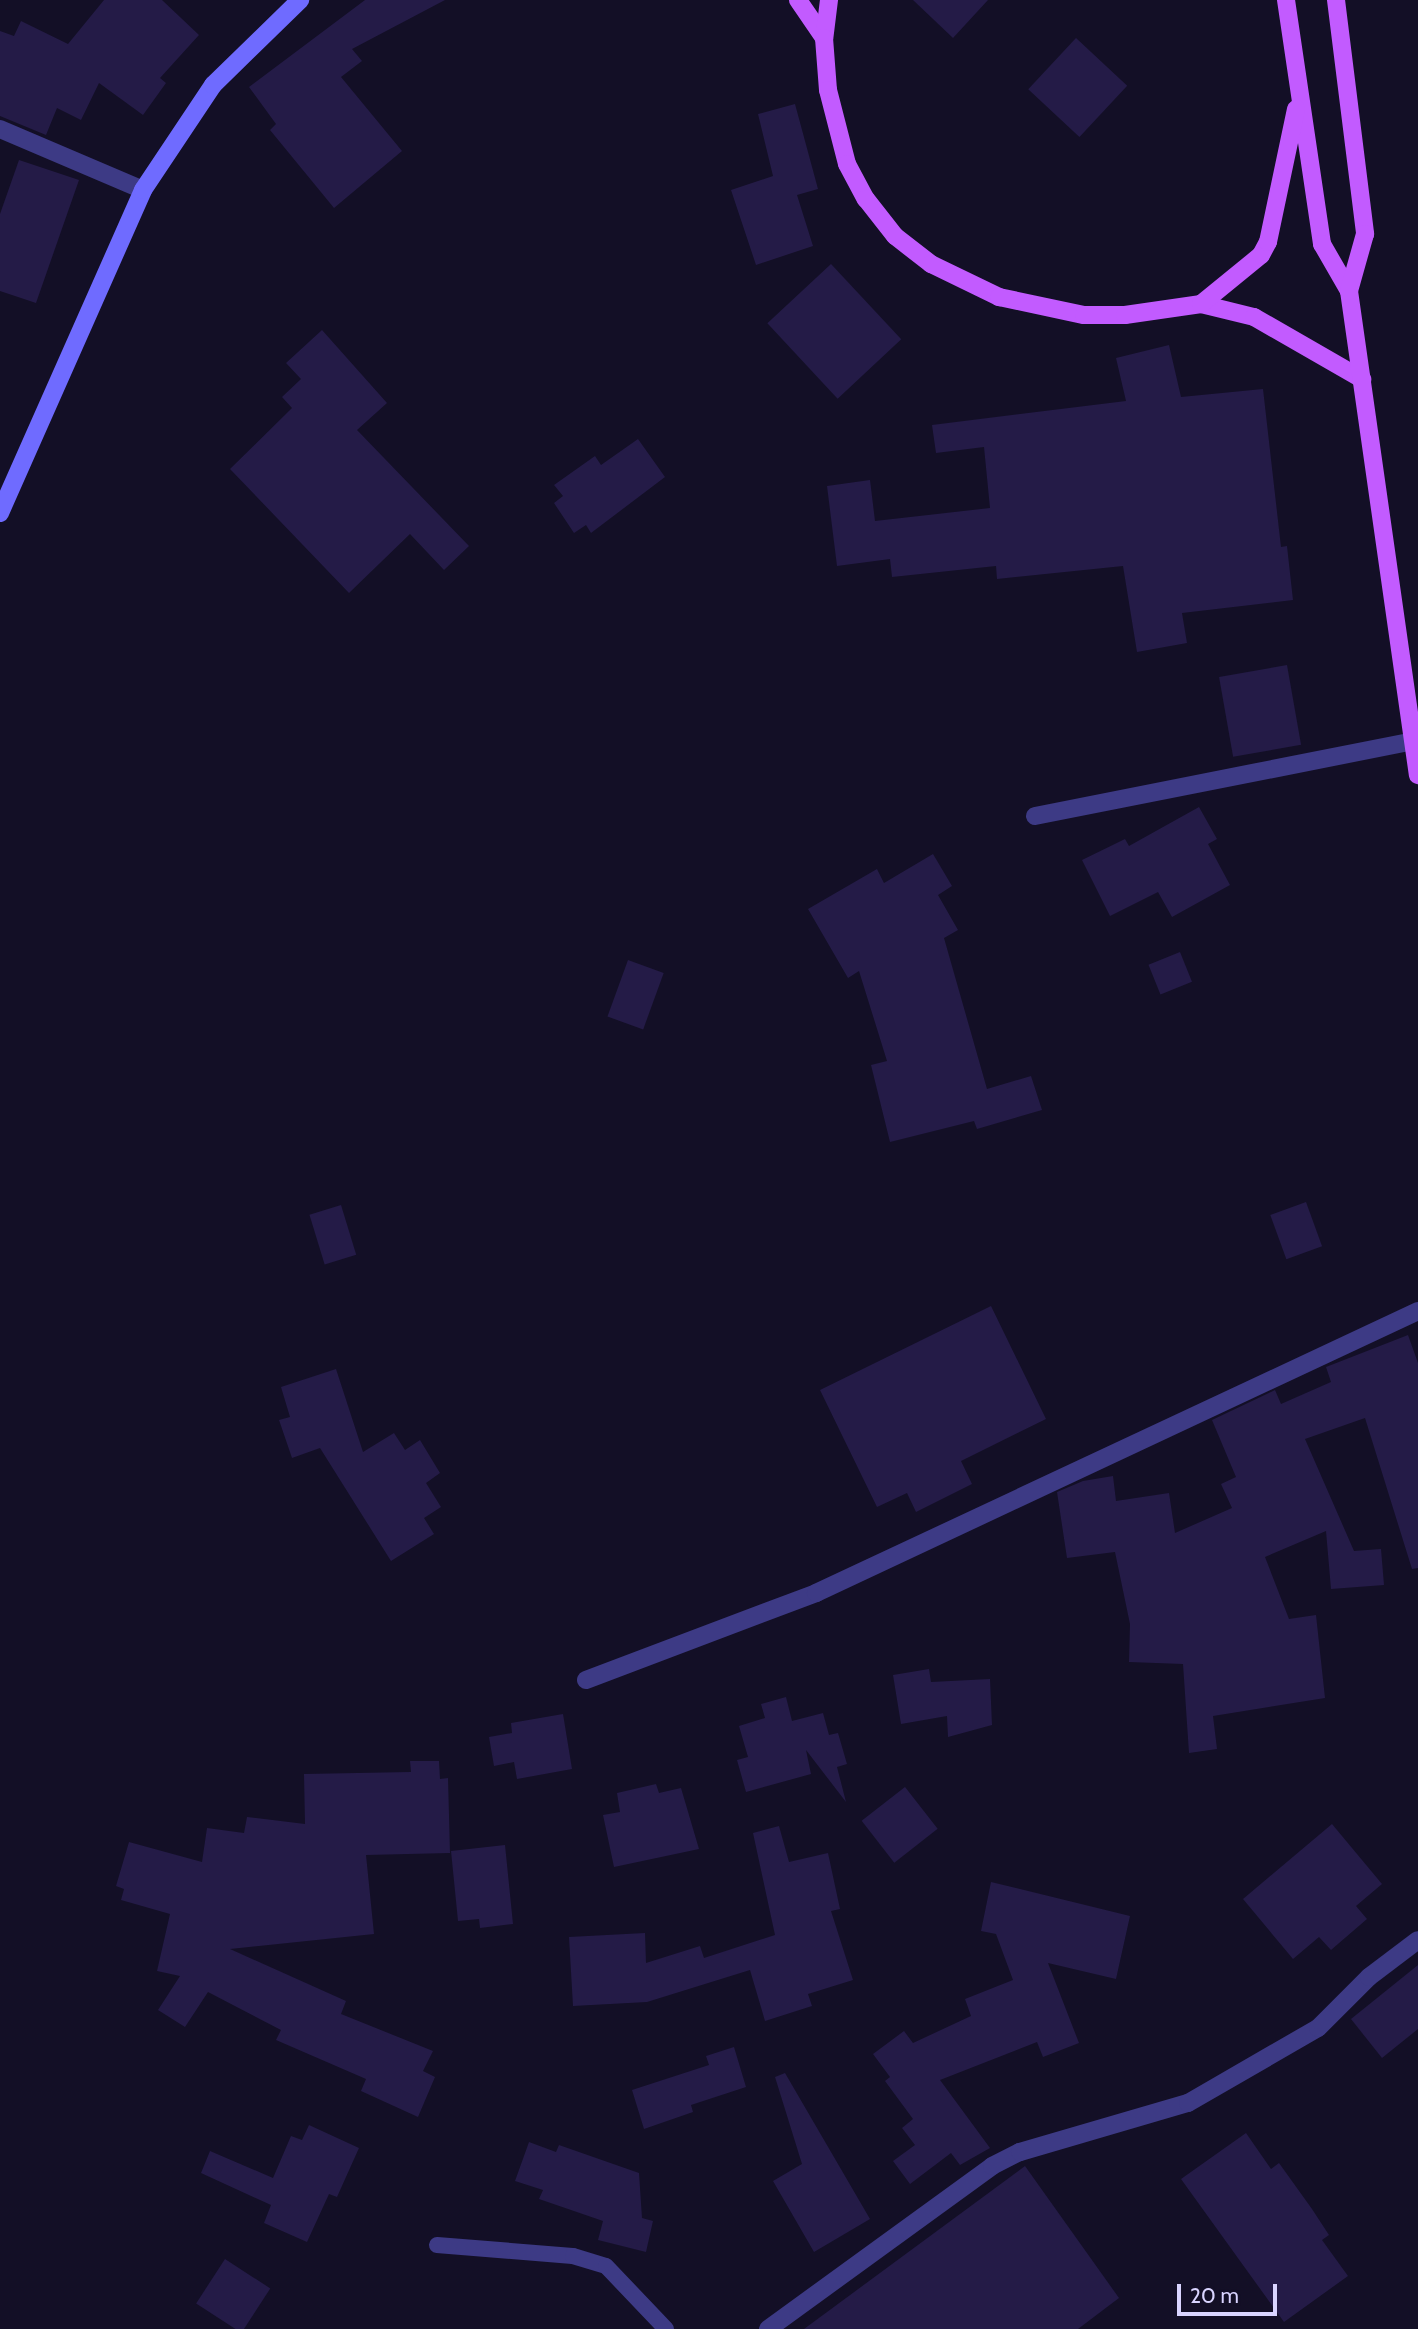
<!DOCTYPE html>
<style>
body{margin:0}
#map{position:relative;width:1418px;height:2329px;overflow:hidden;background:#130f26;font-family:Cabin,sans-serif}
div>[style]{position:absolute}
.building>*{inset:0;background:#241b47;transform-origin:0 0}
.service>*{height:16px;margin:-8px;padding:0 8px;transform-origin:8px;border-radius:8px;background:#3d3a85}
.minor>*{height:18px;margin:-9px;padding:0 9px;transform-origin:9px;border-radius:9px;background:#3d3a85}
.secondary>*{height:18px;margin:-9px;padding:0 9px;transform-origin:9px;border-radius:9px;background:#6f6bff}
.primary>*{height:18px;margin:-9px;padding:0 9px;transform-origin:9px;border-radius:9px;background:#c25bff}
span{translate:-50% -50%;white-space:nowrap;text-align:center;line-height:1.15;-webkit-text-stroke:6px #130f26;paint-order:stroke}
.scale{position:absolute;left:1177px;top:2284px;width:100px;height:32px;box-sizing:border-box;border:4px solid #d9d4ff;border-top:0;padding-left:9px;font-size:21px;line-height:24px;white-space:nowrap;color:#d9d4ff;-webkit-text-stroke:5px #130f26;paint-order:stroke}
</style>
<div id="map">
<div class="building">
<div style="clip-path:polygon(104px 0,162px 0,199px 35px,160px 78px,166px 83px,143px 115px,99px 83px,81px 120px,57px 108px,46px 135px,0 116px,0 31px,14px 36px,21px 21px,68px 44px)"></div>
<div style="clip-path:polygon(365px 0,445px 0,352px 49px,362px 61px,341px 77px,402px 151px,334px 208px,270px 130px,276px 124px,249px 87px)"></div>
<div style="clip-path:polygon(913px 0,988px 0,953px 38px)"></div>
<div style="left:1076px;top:38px;width:70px;height:70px;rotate:43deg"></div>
<div style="clip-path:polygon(795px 104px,818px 189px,797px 195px,813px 246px,756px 265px,731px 190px,773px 176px,758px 114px)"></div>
<div style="clip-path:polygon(19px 160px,79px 180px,36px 303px,0 291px,0 214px)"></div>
<div style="left:831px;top:264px;width:103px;height:87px;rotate:47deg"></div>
<div style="clip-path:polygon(322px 330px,387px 403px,357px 430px,469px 546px,444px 570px,410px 534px,349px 593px,230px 469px,292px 408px,282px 397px,301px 379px,286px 363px)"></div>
<div style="clip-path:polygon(1169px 345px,1181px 397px,1263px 389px,1281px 547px,1287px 546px,1293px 600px,1182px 613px,1187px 643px,1137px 652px,1123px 566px,997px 579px,996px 566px,892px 577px,890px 559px,837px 566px,827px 486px,870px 480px,875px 521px,990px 508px,984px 447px,936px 453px,932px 425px,1126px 401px,1116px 358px)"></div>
<div style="clip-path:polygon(638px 439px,665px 477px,591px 533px,586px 525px,574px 533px,554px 503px,563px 496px,554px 485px,595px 456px,601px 465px)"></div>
<div style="left:1287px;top:665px;width:81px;height:69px;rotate:80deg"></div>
<div style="clip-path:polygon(1199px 807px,1217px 839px,1208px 844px,1230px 885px,1172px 917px,1158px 892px,1110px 916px,1082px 860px,1125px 839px,1129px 846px)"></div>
<div style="clip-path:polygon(933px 854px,952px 886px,938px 895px,958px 930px,944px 938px,987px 1089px,1031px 1076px,1042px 1110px,977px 1129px,974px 1121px,890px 1142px,871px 1065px,887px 1061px,859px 971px,848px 978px,808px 909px,877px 869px,884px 883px)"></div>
<div style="left:1180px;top:952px;width:32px;height:34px;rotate:68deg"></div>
<div style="left:628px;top:960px;width:38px;height:60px;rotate:20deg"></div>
<div style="left:1306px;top:1202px;width:47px;height:38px;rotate:70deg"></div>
<div style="left:341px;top:1205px;width:52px;height:33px;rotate:73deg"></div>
<div style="clip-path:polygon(991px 1306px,1046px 1419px,961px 1461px,972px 1484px,916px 1512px,907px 1493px,877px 1507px,820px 1390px)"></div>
<div style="clip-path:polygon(1408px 1335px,1418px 1363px,1418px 1568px,1412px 1569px,1365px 1418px,1305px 1439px,1354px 1551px,1381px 1549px,1384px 1585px,1331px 1589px,1326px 1531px,1265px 1557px,1289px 1619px,1316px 1615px,1325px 1698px,1213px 1716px,1217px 1749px,1189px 1753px,1183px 1664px,1129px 1662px,1130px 1624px,1115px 1552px,1067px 1558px,1057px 1492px,1083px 1481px,1113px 1476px,1116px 1501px,1169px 1493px,1175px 1533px,1232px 1508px,1221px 1484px,1236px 1477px,1212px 1420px,1275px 1390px,1281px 1404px,1331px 1382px,1326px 1367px)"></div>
<div style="clip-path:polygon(336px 1369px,363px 1452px,394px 1433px,405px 1450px,420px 1440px,440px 1473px,426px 1483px,441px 1507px,424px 1518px,434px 1534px,391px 1561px,320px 1448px,292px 1458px,279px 1420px,290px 1417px,281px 1387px)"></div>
<div style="clip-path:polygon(929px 1669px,931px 1682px,990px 1679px,992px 1725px,948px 1737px,947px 1716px,901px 1724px,893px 1675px)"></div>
<div style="clip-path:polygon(786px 1697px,792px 1721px,823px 1713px,829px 1735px,838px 1733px,847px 1764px,837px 1767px,846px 1802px,806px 1750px,811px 1774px,746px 1792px,737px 1760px,748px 1757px,739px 1726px,765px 1718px,761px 1704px)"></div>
<div style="clip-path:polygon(563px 1714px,572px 1769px,517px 1779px,514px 1762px,494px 1766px,489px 1737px,512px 1733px,511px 1723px)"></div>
<div style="clip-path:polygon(410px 1761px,439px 1761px,440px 1779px,448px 1778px,450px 1853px,366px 1855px,374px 1934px,230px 1949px,346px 2001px,341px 2014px,433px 2051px,423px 2071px,435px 2077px,418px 2117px,361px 2091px,366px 2079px,276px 2040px,281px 2030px,208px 1992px,185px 2027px,158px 2010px,180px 1976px,157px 1971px,170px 1914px,121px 1900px,124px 1889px,116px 1886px,129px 1842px,202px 1862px,207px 1828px,244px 1833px,247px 1817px,305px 1824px,304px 1774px,411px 1772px)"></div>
<div style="clip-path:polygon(656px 1784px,659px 1793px,681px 1788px,699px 1849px,614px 1867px,603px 1815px,620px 1812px,617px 1793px)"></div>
<div style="left:905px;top:1787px;width:53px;height:55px;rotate:52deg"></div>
<div style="clip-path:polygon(1332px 1824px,1382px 1884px,1356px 1906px,1367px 1919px,1331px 1950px,1319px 1937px,1293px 1959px,1243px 1899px)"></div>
<div style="clip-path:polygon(779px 1826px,789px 1862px,828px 1853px,840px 1909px,831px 1911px,853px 1980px,808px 1994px,812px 2006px,765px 2021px,750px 1970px,647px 2002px,573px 2006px,569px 1937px,645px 1933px,646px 1963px,700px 1946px,704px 1958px,775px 1935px,753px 1833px)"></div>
<div style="clip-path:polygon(505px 1845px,513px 1924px,480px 1928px,479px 1919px,458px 1921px,451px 1851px)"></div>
<div style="clip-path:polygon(991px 1882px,1130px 1916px,1116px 1979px,1048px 1963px,1079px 2043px,1043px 2057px,1037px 2042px,940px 2080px,990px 2148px,960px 2165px,951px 2153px,910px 2184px,893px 2161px,915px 2145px,902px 2128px,913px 2119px,885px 2081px,890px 2077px,873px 2054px,904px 2031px,913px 2043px,971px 2016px,965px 1999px,1013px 1980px,996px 1934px,981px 1931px)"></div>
<div style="clip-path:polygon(1418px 1965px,1418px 2029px,1382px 2058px,1351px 2019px)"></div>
<div style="clip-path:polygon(734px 2047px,746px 2087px,691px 2105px,693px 2112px,644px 2129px,632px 2090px,709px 2065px,706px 2056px)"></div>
<div style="clip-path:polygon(785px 2073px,870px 2219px,814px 2252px,773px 2181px,802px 2164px,775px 2077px)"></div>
<div style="clip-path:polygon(309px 2125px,359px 2148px,337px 2197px,329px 2194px,307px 2242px,264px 2223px,271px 2205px,201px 2173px,210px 2151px,273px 2178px,291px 2136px,302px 2140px)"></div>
<div style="clip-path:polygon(1246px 2133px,1271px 2169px,1279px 2163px,1312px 2209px,1329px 2235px,1322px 2240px,1348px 2276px,1284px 2322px,1181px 2179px)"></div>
<div style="clip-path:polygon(529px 2142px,556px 2152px,559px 2145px,639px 2173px,642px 2218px,653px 2221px,646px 2252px,598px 2240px,603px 2221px,539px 2199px,543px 2190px,515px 2181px)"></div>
<div style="clip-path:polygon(1025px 2166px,1119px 2298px,1078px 2329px,804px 2329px)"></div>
<div style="left:225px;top:2259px;width:54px;height:53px;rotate:33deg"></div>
</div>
<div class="service">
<div style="left:437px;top:2245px;width:136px;rotate:4.6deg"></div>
<div style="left:573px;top:2256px;width:34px;rotate:17deg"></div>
<div style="left:606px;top:2266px;width:87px;rotate:46.4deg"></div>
</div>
<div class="minor">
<div style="left:0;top:129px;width:155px;rotate:23.1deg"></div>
<div style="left:1035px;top:816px;width:385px;rotate:-11.2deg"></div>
<div style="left:586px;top:1680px;width:246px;rotate:-20.7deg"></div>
<div style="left:816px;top:1593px;width:665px;rotate:-25.1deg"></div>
<div style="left:768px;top:2329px;width:277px;rotate:-36deg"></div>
<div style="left:992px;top:2166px;width:31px;rotate:-27deg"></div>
<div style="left:1020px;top:2152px;width:175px;rotate:-16.3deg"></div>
<div style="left:1188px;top:2103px;width:150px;rotate:-30deg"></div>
<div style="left:1318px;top:2028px;width:72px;rotate:-45deg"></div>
<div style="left:1369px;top:1977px;width:61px;rotate:-37.1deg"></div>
</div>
<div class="secondary">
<div style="left:0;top:513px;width:353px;rotate:-66.1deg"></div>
<div style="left:143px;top:190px;width:126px;rotate:-56.3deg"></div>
<div style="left:213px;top:85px;width:122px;rotate:-44.3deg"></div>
</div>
<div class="primary">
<div style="left:798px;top:0;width:46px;rotate:55.6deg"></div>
<div style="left:829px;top:0;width:38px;rotate:97deg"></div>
<div style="left:824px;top:38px;width:52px;rotate:85.6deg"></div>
<div style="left:828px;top:90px;width:76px;rotate:75.6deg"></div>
<div style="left:847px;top:164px;width:40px;rotate:62deg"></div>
<div style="left:866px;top:199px;width:47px;rotate:51.9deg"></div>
<div style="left:895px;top:236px;width:46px;rotate:37.9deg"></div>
<div style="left:931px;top:264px;width:76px;rotate:25.9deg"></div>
<div style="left:999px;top:297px;width:87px;rotate:12deg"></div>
<div style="left:1084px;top:315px;width:41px"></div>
<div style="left:1125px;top:315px;width:77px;rotate:-8.2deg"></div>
<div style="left:1201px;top:304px;width:55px;rotate:13.8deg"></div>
<div style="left:1254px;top:317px;width:125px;rotate:29.9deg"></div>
<div style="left:1286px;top:0;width:247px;rotate:81.6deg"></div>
<div style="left:1322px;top:244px;width:54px;rotate:60.1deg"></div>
<div style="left:1349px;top:291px;width:489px;rotate:81.9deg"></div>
<div style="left:1336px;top:0;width:236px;rotate:82.9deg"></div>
<div style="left:1365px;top:234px;width:59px;rotate:105.7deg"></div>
<div style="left:1201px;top:304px;width:77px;rotate:-39.2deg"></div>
<div style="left:1261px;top:255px;width:15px;rotate:-62deg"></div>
<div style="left:1268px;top:242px;width:136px;rotate:-78.1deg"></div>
</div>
<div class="scale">20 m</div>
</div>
